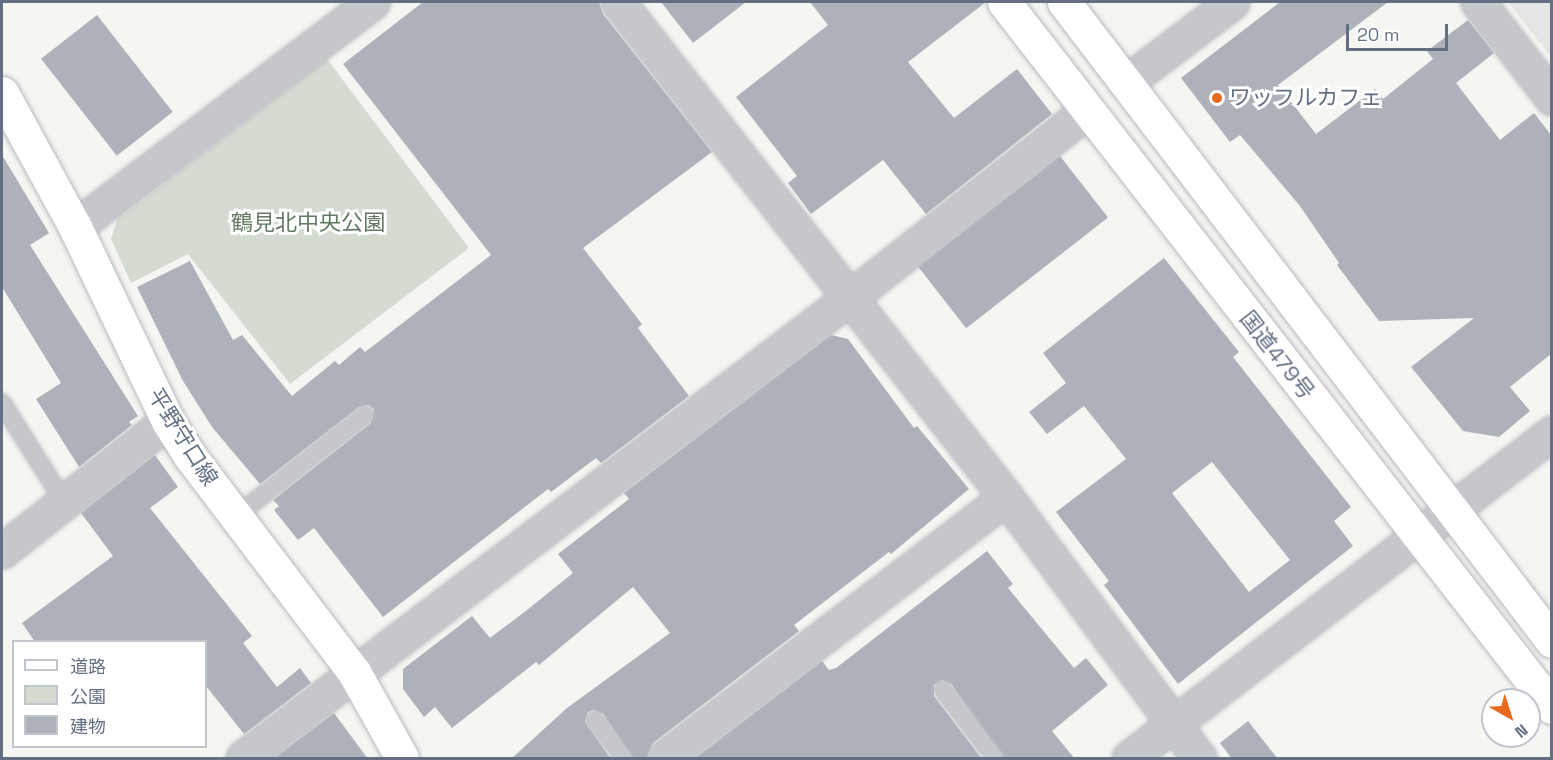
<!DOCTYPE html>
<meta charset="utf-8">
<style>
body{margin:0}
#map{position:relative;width:1553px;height:760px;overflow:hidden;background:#f5f5f1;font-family:"Space Grotesk","Noto Sans JP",sans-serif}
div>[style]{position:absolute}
.built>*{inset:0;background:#e5e6e4}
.green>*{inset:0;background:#d4dcd2}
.building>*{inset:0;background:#adb2ba;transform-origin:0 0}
.roads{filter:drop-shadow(0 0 2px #b7babf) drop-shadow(0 0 2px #b7babf)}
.service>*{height:16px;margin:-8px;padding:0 8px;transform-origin:8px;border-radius:8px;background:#c5c7cb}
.minor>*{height:33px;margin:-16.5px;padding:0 16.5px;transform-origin:16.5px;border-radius:16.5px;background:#c5c7cb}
.secondary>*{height:33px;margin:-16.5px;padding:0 16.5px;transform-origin:16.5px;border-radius:16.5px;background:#fff}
.trunk>*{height:33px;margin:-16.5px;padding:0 16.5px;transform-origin:16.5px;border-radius:16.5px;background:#fff}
.dots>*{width:16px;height:16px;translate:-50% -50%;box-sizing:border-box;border:3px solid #fff;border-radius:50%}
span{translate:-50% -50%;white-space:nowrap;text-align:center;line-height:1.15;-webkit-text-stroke:6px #fff;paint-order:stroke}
.poi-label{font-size:22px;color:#637083}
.left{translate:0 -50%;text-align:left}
.park-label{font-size:22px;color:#637a62}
.street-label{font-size:22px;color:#637083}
.frame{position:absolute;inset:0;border:3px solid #637083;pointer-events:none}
.legend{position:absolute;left:12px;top:640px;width:195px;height:108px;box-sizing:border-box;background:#fff;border:2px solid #c1c6cd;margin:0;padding:8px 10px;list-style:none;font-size:18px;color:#637083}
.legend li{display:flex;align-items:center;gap:12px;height:30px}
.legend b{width:30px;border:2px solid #c1c6cd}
.north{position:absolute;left:1481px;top:688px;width:60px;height:60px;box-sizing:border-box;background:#fff;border:2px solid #c1c6cd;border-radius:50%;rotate:141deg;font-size:16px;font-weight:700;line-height:24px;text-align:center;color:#637083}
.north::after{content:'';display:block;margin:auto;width:21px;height:27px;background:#ea691c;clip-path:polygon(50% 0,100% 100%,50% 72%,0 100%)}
.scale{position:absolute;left:1346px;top:24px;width:102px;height:27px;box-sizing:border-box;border:3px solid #637083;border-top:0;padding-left:8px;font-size:18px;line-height:21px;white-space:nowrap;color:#637083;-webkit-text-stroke:4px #fff;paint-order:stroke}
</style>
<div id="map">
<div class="built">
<div style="clip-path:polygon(1508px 2px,1551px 2px,1551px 55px,1548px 53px)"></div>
</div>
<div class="green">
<div style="clip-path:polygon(327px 59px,469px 248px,290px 384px,188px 254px,131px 283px,111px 239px,117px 220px)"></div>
</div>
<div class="building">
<div style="clip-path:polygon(423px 2px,599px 2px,603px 14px,712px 152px,583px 248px,642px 324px,638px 328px,689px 396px,601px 463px,596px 458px,551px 492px,548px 489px,383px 617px,314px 528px,298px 540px,274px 510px,279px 506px,273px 500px,371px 423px,374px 409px,368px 405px,359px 407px,260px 484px,212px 427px,183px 381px,137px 287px,190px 261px,233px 340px,242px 335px,292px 396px,335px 361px,339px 365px,360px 347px,365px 352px,491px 255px,343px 64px)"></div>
<div style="clip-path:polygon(661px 2px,746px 2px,693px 43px)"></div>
<div style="clip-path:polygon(810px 2px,986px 2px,908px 62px,954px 118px,1017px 69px,1052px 114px,926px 214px,883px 160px,811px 214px,788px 183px,797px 176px,736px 97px,828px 25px)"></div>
<div style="clip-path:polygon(1280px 2px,1388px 2px,1278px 85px,1316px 134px,1375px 89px,1383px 99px,1433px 59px,1427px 51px,1468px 20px,1494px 53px,1456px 83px,1500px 140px,1534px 113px,1551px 135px,1551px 354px,1510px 387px,1530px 411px,1499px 437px,1463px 431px,1411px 367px,1474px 318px,1379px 321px,1337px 265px,1339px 263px,1300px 206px,1240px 135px,1230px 142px,1181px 78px)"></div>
<div style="left:97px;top:15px;width:123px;height:71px;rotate:52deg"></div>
<div style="clip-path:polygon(2px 155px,49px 233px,30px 245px,138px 416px,129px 422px,132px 425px,79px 467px,36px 399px,61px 383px,2px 287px)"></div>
<div style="left:1060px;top:156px;width:78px;height:180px;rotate:52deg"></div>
<div style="clip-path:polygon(evenodd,1164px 258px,1239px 352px,1233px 357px,1351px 507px,1334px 521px,1353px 546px,1178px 684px,1104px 585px,1109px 581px,1056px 512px,1126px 459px,1084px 406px,1047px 434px,1029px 412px,1066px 383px,1043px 353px,1164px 258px,1212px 462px,1290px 560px,1249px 592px,1172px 493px,1212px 462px)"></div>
<div style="clip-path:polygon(831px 335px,848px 339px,914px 428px,917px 426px,969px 489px,891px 554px,889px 552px,794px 625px,799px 631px,653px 743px,646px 759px,634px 759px,603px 714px,594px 710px,588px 712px,585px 722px,611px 759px,511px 759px,567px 708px,670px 633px,633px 587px,539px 665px,536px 662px,452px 728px,435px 707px,424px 717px,403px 689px,403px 669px,472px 616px,490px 638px,527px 610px,573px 573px,558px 554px,629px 499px,624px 493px)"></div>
<div style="clip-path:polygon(155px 455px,178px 487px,150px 508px,252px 636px,243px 643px,277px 687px,300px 668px,311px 683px,244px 734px,206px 686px,206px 642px,35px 642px,22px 623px,113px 556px,81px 513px)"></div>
<div style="clip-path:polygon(987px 551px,1013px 584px,1008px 588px,1074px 668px,1086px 658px,1108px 685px,1052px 731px,1075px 759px,1005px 759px,951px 684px,942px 680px,934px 685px,934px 696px,982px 759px,694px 759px,822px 661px,829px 670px,836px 668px)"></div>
<div style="clip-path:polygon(334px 713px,368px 759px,273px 759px)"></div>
<div style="clip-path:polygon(1248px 721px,1278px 759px,1232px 759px,1220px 743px)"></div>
</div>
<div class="roads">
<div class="service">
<div style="left:2px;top:403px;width:117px;rotate:57.9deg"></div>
<div style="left:236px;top:516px;width:164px;rotate:-38.1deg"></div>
<div style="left:943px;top:690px;width:86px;rotate:52.6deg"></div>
<div style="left:595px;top:720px;width:48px;rotate:52.7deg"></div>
</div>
<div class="minor">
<div style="left:618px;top:2px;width:629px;rotate:51.91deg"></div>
<div style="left:1006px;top:497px;width:325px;rotate:53.5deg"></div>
<div style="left:1478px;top:2px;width:121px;rotate:52.4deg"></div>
<div style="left:1125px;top:83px;width:134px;rotate:-37.1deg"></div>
<div style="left:75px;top:227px;width:373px;rotate:-37.1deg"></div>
<div style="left:2px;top:551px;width:211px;rotate:-38.1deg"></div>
<div style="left:243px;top:758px;width:759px;rotate:-37.19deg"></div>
<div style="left:848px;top:299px;width:304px;rotate:-38.2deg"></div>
<div style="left:664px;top:758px;width:430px;rotate:-37.3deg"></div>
<div style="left:1129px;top:758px;width:533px;rotate:-37.54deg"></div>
</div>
<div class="secondary">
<div style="left:2px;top:93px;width:153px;rotate:61.4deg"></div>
<div style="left:75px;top:227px;width:215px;rotate:64.4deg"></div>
<div style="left:168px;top:421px;width:41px;rotate:57.8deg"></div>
<div style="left:190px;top:456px;width:271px;rotate:52.8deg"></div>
<div style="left:354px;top:672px;width:98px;rotate:60.8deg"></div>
</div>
<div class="trunk">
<div style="left:1004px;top:2px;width:893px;rotate:52.14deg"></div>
<div style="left:1064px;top:2px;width:804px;rotate:52.63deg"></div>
</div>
</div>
<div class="dots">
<div style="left:1217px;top:98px;background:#ea691c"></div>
</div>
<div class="poi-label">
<span class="left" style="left:1229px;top:98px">ワッフルカフェ</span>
</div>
<div class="park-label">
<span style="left:308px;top:223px">鶴見北中央公園</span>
</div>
<div class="street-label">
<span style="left:1277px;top:355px;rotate:52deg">国道479号</span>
<span style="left:183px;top:437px;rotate:58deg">平野守口線</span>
</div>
<div class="frame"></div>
<ul class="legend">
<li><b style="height:8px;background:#fff"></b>道路</li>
<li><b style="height:16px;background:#d4dcd2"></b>公園</li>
<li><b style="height:16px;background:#adb2ba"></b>建物</li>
</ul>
<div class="north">N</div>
<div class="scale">20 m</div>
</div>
